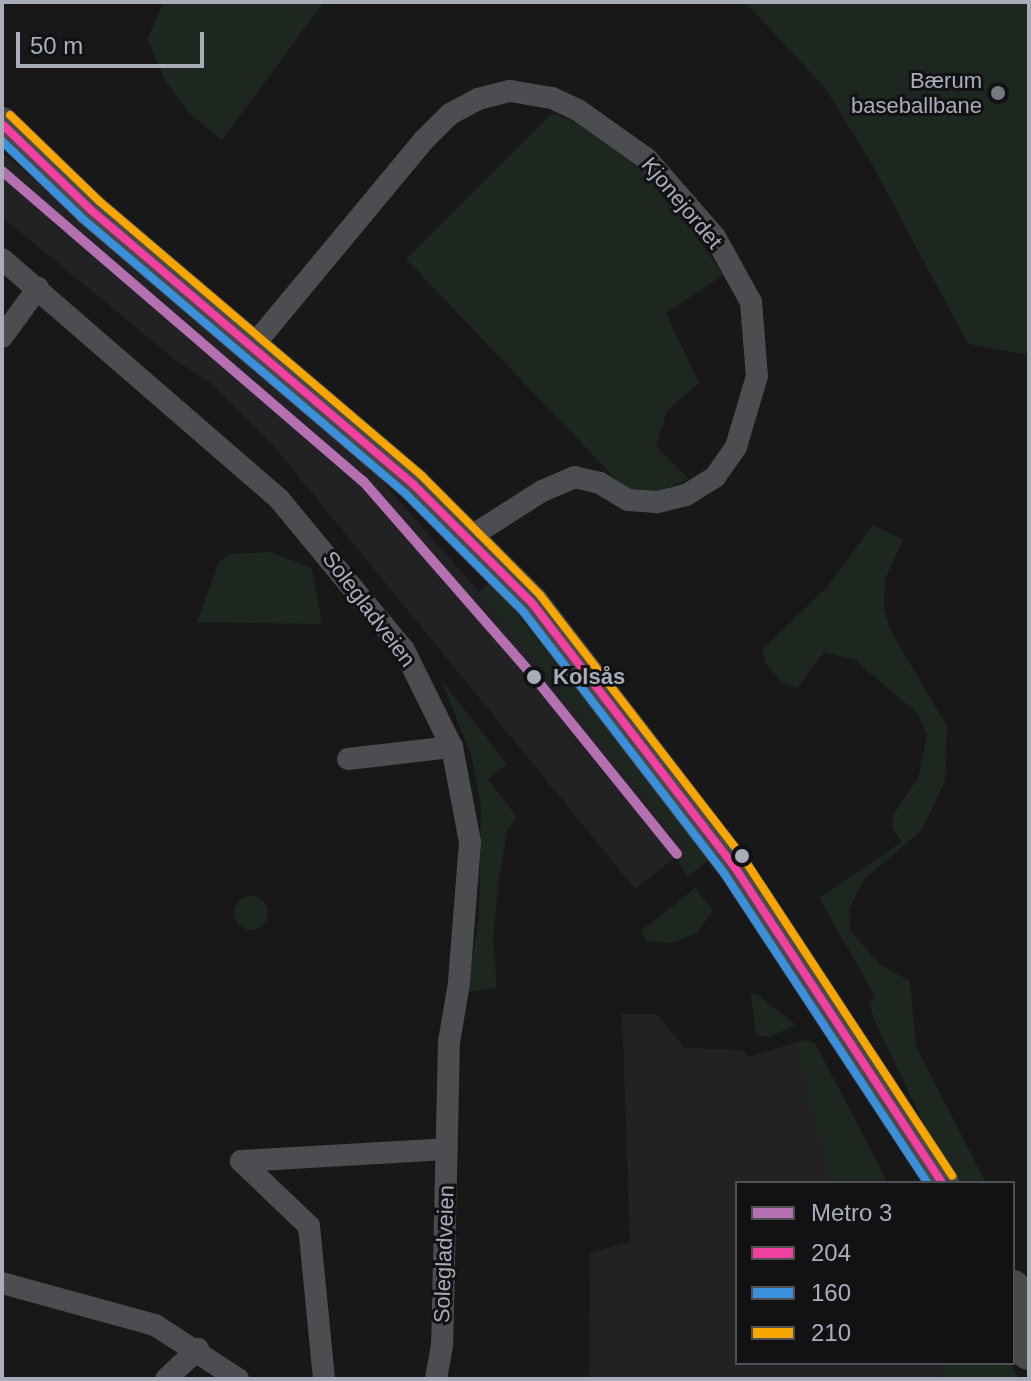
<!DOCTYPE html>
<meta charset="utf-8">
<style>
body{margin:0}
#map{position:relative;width:1031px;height:1381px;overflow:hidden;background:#181818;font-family:Arial,sans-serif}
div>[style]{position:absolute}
.built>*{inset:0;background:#222224}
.green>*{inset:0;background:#1e2620}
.round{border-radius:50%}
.minor>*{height:22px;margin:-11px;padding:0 11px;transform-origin:11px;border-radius:11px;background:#4c4d51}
.primary>*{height:34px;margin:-17px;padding:0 17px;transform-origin:17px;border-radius:17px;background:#4a4a4d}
.bus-1>*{height:8px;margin:-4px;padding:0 4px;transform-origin:4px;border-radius:4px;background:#f240a1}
.bus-2>*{height:8px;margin:-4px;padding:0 4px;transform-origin:4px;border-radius:4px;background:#3a90db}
.bus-3>*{height:8px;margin:-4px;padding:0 4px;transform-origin:4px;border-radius:4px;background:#f7a600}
.metro-1>*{height:10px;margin:-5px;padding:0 5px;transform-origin:5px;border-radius:5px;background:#b570b2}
.dots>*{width:22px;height:22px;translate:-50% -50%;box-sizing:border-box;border:4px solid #121214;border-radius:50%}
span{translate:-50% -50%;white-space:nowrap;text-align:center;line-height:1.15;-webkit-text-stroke:6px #121214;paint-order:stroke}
.poi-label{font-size:22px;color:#a9adba}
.right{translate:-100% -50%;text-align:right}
.street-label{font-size:22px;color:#a9adba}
.stop-label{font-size:22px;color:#a9adba;font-weight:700}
.left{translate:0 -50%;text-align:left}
.frame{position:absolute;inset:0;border:4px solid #a9adba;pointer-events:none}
.legend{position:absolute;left:735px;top:1181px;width:280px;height:184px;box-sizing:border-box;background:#121214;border:2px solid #4e5056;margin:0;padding:10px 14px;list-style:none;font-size:24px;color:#a9adba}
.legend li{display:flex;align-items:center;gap:16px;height:40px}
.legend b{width:40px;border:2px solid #4e5056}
.scale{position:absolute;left:16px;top:32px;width:188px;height:36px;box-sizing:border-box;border:4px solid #a9adba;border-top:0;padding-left:10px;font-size:24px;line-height:28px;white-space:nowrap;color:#a9adba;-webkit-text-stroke:6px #121214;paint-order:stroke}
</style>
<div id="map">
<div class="built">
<div style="clip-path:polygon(2px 152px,375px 473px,494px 609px,687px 848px,635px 889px,272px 444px,213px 385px,178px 362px,2px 217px)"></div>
<div style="clip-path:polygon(622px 1014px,656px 1014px,685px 1048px,744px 1050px,747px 1057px,795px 1043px,831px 1183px,737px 1183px,737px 1363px,941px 1363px,944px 1379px,589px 1379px,590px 1253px,630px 1242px)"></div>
</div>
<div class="green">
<div style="clip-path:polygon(164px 2px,324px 2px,222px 140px,190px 114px,166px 82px,147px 39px)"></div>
<div style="clip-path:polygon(745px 2px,1029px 2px,1029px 355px,968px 344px,870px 161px,825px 88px)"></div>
<div style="clip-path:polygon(552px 113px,588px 127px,635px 159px,678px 208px,723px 275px,666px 313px,699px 383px,667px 411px,656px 446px,689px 479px,636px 500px,406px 259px)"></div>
<div style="clip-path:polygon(873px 525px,903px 540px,885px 579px,884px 607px,890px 630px,947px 726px,945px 781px,922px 830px,863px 880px,849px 909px,850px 930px,879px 964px,910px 981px,916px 1046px,986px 1183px,959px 1183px,933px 1142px,878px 1029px,869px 1004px,875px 996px,819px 898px,902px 842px,892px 828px,893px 815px,918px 778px,927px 735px,918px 714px,855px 660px,824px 652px,797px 688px,783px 683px,766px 664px,762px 650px,827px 587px)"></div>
<div style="clip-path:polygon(270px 552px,312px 568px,322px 624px,197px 622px,219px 562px,229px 554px)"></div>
<div style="clip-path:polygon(492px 581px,702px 850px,708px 861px,687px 877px,675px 855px,686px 848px,479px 592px)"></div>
<div style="clip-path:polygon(442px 681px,507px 764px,488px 779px,517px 817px,507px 831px,498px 884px,493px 942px,497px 988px,467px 992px,479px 916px,481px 806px,471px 755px)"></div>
<div style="clip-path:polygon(695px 888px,713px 910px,697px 933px,671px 943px,646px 941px,641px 931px)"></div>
<div class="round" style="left:234px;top:896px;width:34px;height:34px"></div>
<div style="clip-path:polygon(751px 993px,758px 995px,796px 1025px,769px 1037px,756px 1035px)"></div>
<div style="clip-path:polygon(805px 1040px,815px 1043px,888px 1183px,831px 1183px,795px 1043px)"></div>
<div style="clip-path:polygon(941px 1363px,1011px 1363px,1019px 1379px,944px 1379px)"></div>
</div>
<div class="minor">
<div style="left:2px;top:259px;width:367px;rotate:40.9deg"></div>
<div style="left:279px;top:499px;width:196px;rotate:50.4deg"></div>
<div style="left:404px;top:650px;width:108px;rotate:63.7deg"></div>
<div style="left:452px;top:747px;width:97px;rotate:79.3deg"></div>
<div style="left:470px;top:842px;width:141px;rotate:94.5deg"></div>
<div style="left:459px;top:983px;width:60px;rotate:99.6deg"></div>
<div style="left:449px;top:1042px;width:303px;rotate:91.3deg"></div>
<div style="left:442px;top:1345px;width:35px;rotate:100deg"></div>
<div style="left:2px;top:337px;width:61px;rotate:-53.7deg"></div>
<div style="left:253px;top:346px;width:266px;rotate:-50.3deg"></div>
<div style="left:423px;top:141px;width:38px;rotate:-45deg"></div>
<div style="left:450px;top:114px;width:32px;rotate:-28deg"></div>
<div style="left:478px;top:99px;width:33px;rotate:-14deg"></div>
<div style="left:510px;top:91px;width:43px;rotate:9.5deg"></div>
<div style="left:552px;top:98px;width:29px;rotate:25deg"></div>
<div style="left:578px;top:110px;width:85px;rotate:35.4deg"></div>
<div style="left:647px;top:159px;width:103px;rotate:48.9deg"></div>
<div style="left:715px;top:237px;width:74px;rotate:61deg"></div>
<div style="left:751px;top:302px;width:74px;rotate:85.4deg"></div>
<div style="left:757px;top:376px;width:74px;rotate:106.5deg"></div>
<div style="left:736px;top:447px;width:37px;rotate:125deg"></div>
<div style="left:715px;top:477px;width:34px;rotate:148deg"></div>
<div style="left:686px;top:495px;width:30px;rotate:166deg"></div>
<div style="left:657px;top:502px;width:29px;rotate:-176deg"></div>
<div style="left:628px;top:500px;width:33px;rotate:-149deg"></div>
<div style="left:600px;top:483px;width:26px;rotate:-167deg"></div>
<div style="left:575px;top:477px;width:36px;rotate:157deg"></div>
<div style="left:542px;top:491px;width:85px;rotate:147.4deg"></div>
<div style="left:348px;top:759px;width:105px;rotate:-6.6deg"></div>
<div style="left:241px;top:1161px;width:94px;rotate:43.7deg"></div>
<div style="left:309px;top:1226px;width:154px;rotate:84.4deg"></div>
<div style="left:241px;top:1161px;width:206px;rotate:-3.3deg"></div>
<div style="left:2px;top:1283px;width:159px;rotate:15.4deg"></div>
<div style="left:155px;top:1325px;width:99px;rotate:33deg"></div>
<div style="left:166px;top:1379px;width:44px;rotate:-43.2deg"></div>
</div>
<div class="primary">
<div style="left:2px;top:124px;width:124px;rotate:44deg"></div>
<div style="left:91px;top:210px;width:424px;rotate:40.4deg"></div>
<div style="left:414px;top:485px;width:167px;rotate:45deg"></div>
<div style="left:532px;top:603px;width:332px;rotate:52.5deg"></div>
<div style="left:734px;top:866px;width:379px;rotate:56.7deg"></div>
<div style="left:1013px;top:1287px;width:31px;rotate:59deg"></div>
<div style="left:1013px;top:1322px;width:35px;rotate:63deg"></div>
</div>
<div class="bus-1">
<div style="left:2px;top:124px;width:124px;rotate:44deg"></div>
<div style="left:91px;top:210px;width:424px;rotate:40.4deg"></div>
<div style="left:414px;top:485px;width:167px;rotate:45deg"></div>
<div style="left:532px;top:603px;width:332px;rotate:52.5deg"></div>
<div style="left:734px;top:866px;width:379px;rotate:56.7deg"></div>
</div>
<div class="bus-2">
<div style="left:2px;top:141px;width:112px;rotate:43.9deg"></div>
<div style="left:83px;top:219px;width:424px;rotate:40.4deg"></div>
<div style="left:406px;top:494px;width:165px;rotate:45deg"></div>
<div style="left:523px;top:611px;width:330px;rotate:52.5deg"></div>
<div style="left:724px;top:873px;width:371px;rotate:56.7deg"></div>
</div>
<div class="bus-3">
<div style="left:10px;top:115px;width:124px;rotate:44deg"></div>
<div style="left:99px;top:201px;width:424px;rotate:40.4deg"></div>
<div style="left:422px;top:476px;width:168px;rotate:45.2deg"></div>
<div style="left:540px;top:595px;width:334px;rotate:52.3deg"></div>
<div style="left:744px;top:859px;width:379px;rotate:56.7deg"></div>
</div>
<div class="metro-1">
<div style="left:2px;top:171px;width:476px;rotate:40.7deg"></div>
<div style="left:363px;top:481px;width:262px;rotate:48.9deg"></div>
<div style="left:535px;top:678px;width:226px;rotate:51.1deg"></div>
</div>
<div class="dots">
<div style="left:998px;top:93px;background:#767981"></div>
<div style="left:534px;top:677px;background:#a9adba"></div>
<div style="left:742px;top:856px;background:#a9adba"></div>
</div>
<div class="poi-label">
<span class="right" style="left:982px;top:93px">Bærum<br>baseballbane</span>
</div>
<div class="street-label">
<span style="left:682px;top:203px;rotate:50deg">Kjonejordet</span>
<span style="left:369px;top:609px;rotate:53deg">Solegladveien</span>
<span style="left:444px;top:1254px;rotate:-88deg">Solegladveien</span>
</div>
<div class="stop-label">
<span class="left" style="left:553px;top:677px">Kolsås</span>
</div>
<div class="frame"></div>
<ul class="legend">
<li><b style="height:10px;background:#b570b2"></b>Metro 3</li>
<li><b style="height:10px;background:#f240a1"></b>204</li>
<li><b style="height:10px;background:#3a90db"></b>160</li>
<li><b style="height:10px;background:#f7a600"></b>210</li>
</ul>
<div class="scale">50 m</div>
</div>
